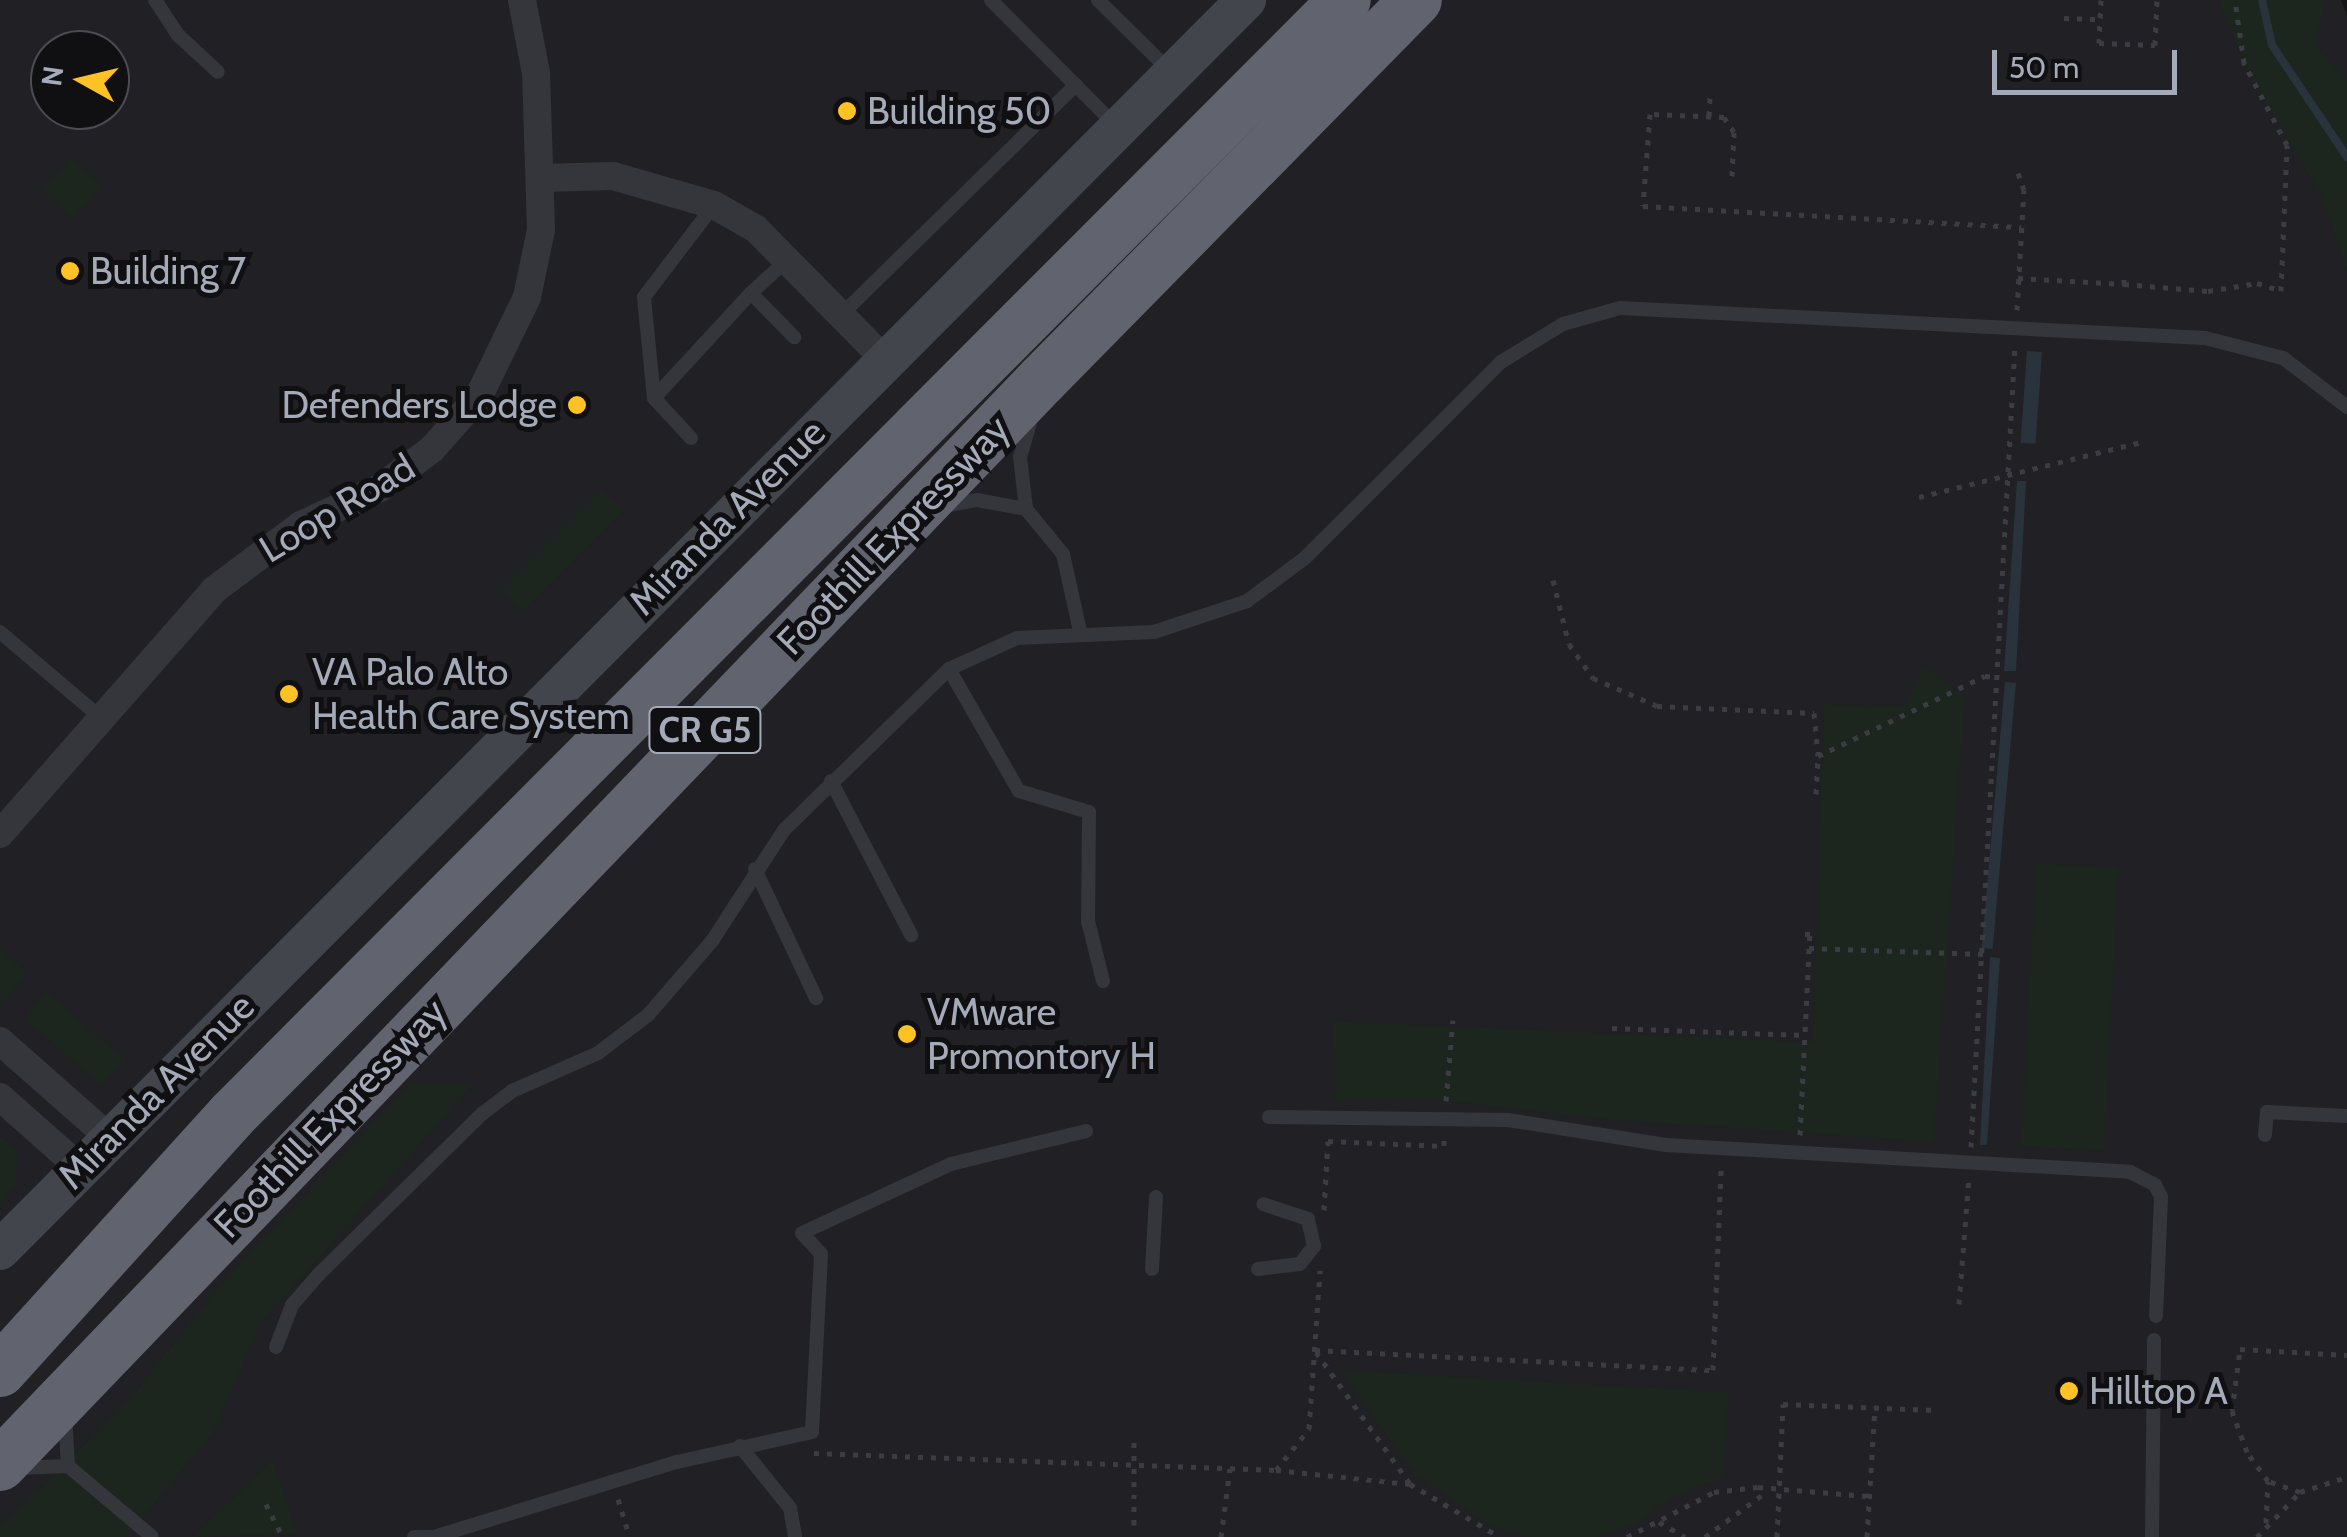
<!DOCTYPE html>
<style>
body{margin:0}
#map{position:relative;width:2347px;height:1537px;overflow:hidden;background:#151417;font-family:Cabin,sans-serif}
div>[style]{position:absolute}
.built>*{inset:0;background:#212024}
.green>*{inset:0;background:#1c251e;transform-origin:0 0}
.water>*{inset:0;background:#29333c;transform-origin:0 0}
.stream>*{height:8px;margin:-4px;padding:0 4px;transform-origin:4px;border-radius:4px;background:#29333c}
.path>*{height:5px;margin-top:-2.5px;transform-origin:0;background:repeating-linear-gradient(90deg,#3b3d43 0 5px,transparent 0 13px)}
.lane>*{height:14px;margin:-7px;padding:0 7px;transform-origin:7px;border-radius:7px;background:#35363c}
.street>*{height:28px;margin:-14px;padding:0 14px;transform-origin:14px;border-radius:14px;background:#35363c}
.secondary>*{height:40px;margin:-20px;padding:0 20px;transform-origin:20px;border-radius:20px;background:#43454c}
.highway>*{height:52px;margin:-26px;padding:0 26px;transform-origin:26px;border-radius:26px;background:#61636e}
.dots>*{width:28px;height:28px;translate:-50% -50%;box-sizing:border-box;border:5px solid #100f12;border-radius:50%}
span{translate:-50% -50%;white-space:nowrap;text-align:center;line-height:1.15;-webkit-text-stroke:10px #100f12;paint-order:stroke}
.shield-label span{padding:2px 8px;background:#100f12;border:2px solid;border-radius:8px;-webkit-text-stroke-width:0}
.shield-label{font-size:35px;color:#a5aab8;font-weight:700}
.poi-label{font-size:38px;color:#a5aab8}
.left{translate:0 -50%;text-align:left}
.right{translate:-100% -50%;text-align:right}
.street-label{font-size:38px;color:#a5aab8}
.north{position:absolute;left:30px;top:30px;width:100px;height:100px;box-sizing:border-box;background:#100f12;border:2px solid #4c4d54;border-radius:50%;rotate:278deg;font-size:28px;font-weight:700;line-height:40px;text-align:center;color:#a5aab8}
.north::after{content:'';display:block;margin:auto;width:35px;height:45px;background:#ffc224;clip-path:polygon(50% 0,100% 100%,50% 72%,0 100%)}
.scale{position:absolute;left:1992px;top:50px;width:185px;height:45px;box-sizing:border-box;border:5px solid #a5aab8;border-top:0;padding-left:12px;font-size:30px;line-height:35px;white-space:nowrap;color:#a5aab8;-webkit-text-stroke:8px #100f12;paint-order:stroke}
</style>
<div id="map">
<div class="built">
<div style="clip-path:polygon(evenodd,0 0,2341px 0,2347px 16px,2347px 1537px,0 1537px,0 0,50px 50px,110px 50px,110px 110px,50px 110px,50px 50px)"></div>
</div>
<div class="green">
<div style="clip-path:polygon(2219px 0,2325px 0,2316px 45px,2347px 80px,2347px 270px,2320px 193px,2250px 78px)"></div>
<div style="left:71px;top:157px;width:44px;height:45px;rotate:43deg"></div>
<div style="left:602px;top:490px;width:30px;height:143px;rotate:45deg"></div>
<div style="clip-path:polygon(1925px 666px,1965px 697px,1934px 1142px,1599px 1119px,1438px 1100px,1336px 1100px,1333px 1021px,1813px 1042px,1824px 704px,1905px 706px)"></div>
<div style="left:2036px;top:863px;width:83px;height:284px;rotate:3deg"></div>
<div style="clip-path:polygon(0 948px,28px 973px,0 1007px)"></div>
<div style="left:47px;top:992px;width:103px;height:35px;rotate:41deg"></div>
<div style="clip-path:polygon(411px 1083px,475px 1083px,261px 1323px,212px 1435px,126px 1537px,0 1537px,0 1528px,126px 1403px,228px 1276px)"></div>
<div style="clip-path:polygon(0 1135px,17px 1151px,16px 1182px,0 1207px)"></div>
<div style="clip-path:polygon(1339px 1370px,1729px 1392px,1724px 1477px,1670px 1498px,1635px 1525px,1598px 1537px,1529px 1537px,1490px 1527px,1413px 1472px)"></div>
<div style="clip-path:polygon(272px 1460px,298px 1534px,192px 1537px)"></div>
</div>
<div class="water">
<div style="left:2027px;top:351px;width:15px;height:92px;rotate:4deg"></div>
<div style="clip-path:polygon(2017px 481px,2026px 481px,2016px 671px,2004px 671px)"></div>
<div style="left:2005px;top:682px;width:11px;height:267px;rotate:5deg"></div>
<div style="clip-path:polygon(1990px 957px,2000px 958px,1987px 1145px,1980px 1145px)"></div>
</div>
<div class="stream">
<div style="left:2262px;top:0;width:46px;rotate:77.5deg"></div>
<div style="left:2272px;top:45px;width:135px;rotate:56.2deg"></div>
</div>
<div class="path">
<div style="left:2101px;top:0;width:43px;rotate:92.7deg"></div>
<div style="left:2099px;top:43px;width:56px;rotate:2deg"></div>
<div style="left:2155px;top:45px;width:45px;rotate:-87.5deg"></div>
<div style="left:2064px;top:18px;width:36px;rotate:2deg"></div>
<div style="left:1709px;top:116px;width:22px;rotate:-87deg"></div>
<div style="left:1732px;top:176px;width:44px;rotate:-87.4deg"></div>
<div style="left:1734px;top:132px;width:18px;rotate:-124deg"></div>
<div style="left:1724px;top:117px;width:74px;rotate:-177.7deg"></div>
<div style="left:1650px;top:114px;width:92px;rotate:94.4deg"></div>
<div style="left:1643px;top:206px;width:379px;rotate:3.2deg"></div>
<div style="left:2018px;top:278px;width:106px;rotate:3.2deg"></div>
<div style="left:2124px;top:284px;width:7px;rotate:-90deg"></div>
<div style="left:2124px;top:284px;width:84px;rotate:4.8deg"></div>
<div style="left:2208px;top:291px;width:50px;rotate:-9.3deg"></div>
<div style="left:2257px;top:283px;width:25px;rotate:18deg"></div>
<div style="left:2281px;top:291px;width:146px;rotate:-87.6deg"></div>
<div style="left:2287px;top:145px;width:93px;rotate:-117.7deg"></div>
<div style="left:2244px;top:63px;width:64px;rotate:-98.1deg"></div>
<div style="left:2017px;top:310px;width:120px;rotate:-86.7deg"></div>
<div style="left:2024px;top:190px;width:21px;rotate:-109deg"></div>
<div style="left:1919px;top:497px;width:230px;rotate:-13.9deg"></div>
<div style="left:1553px;top:580px;width:66px;rotate:76deg"></div>
<div style="left:1569px;top:644px;width:42px;rotate:54.8deg"></div>
<div style="left:1593px;top:678px;width:70px;rotate:23.6deg"></div>
<div style="left:1657px;top:706px;width:157px;rotate:2.6deg"></div>
<div style="left:1814px;top:713px;width:43px;rotate:84.7deg"></div>
<div style="left:1816px;top:794px;width:38px;rotate:-87deg"></div>
<div style="left:1818px;top:756px;width:185px;rotate:-25.6deg"></div>
<div style="left:1985px;top:676px;width:13px;rotate:4deg"></div>
<div style="left:1809px;top:948px;width:174px;rotate:2deg"></div>
<div style="left:1612px;top:1028px;width:194px;rotate:2.1deg"></div>
<div style="left:1446px;top:1101px;width:81px;rotate:-85.1deg"></div>
<div style="left:1800px;top:1135px;width:201px;rotate:-87.2deg"></div>
<div style="left:1810px;top:934px;width:8px;rotate:180deg"></div>
<div style="left:1971px;top:1147px;width:802px;rotate:-86.86deg"></div>
<div style="left:1324px;top:1210px;width:69px;rotate:-86.7deg"></div>
<div style="left:1328px;top:1141px;width:116px;rotate:2.5deg"></div>
<div style="left:1444px;top:1146px;width:9px;rotate:-90deg"></div>
<div style="left:1959px;top:1304px;width:126px;rotate:-85.5deg"></div>
<div style="left:1315px;top:1350px;width:399px;rotate:2.9deg"></div>
<div style="left:1713px;top:1370px;width:203px;rotate:-87.7deg"></div>
<div style="left:1316px;top:1352px;width:162px;rotate:54.5deg"></div>
<div style="left:814px;top:1453px;width:462px;rotate:2.1deg"></div>
<div style="left:1276px;top:1470px;width:135px;rotate:6deg"></div>
<div style="left:1410px;top:1484px;width:104px;rotate:30.5deg"></div>
<div style="left:1276px;top:1470px;width:53px;rotate:-51.2deg"></div>
<div style="left:1309px;top:1429px;width:159px;rotate:-86deg"></div>
<div style="left:2300px;top:1492px;width:34px;rotate:-161deg"></div>
<div style="left:2268px;top:1481px;width:36px;rotate:-126deg"></div>
<div style="left:2247px;top:1452px;width:44px;rotate:-110.1deg"></div>
<div style="left:2232px;top:1411px;width:63px;rotate:-82.6deg"></div>
<div style="left:2240px;top:1349px;width:107px;rotate:3.2deg"></div>
<div style="left:618px;top:1499px;width:31px;rotate:73deg"></div>
<div style="left:266px;top:1504px;width:37px;rotate:63deg"></div>
<div style="left:1659px;top:1522px;width:30px;rotate:30deg"></div>
<div style="left:2266px;top:1523px;width:42px;rotate:-87.3deg"></div>
<div style="left:1134px;top:1525px;width:86px;rotate:-90deg"></div>
<div style="left:1221px;top:1537px;width:69px;rotate:-82.5deg"></div>
<div style="left:1627px;top:1537px;width:98px;rotate:-27.3deg"></div>
<div style="left:1714px;top:1492px;width:44px;rotate:-6.5deg"></div>
<div style="left:1758px;top:1487px;width:110px;rotate:4.7deg"></div>
<div style="left:1705px;top:1537px;width:76px;rotate:-36.4deg"></div>
<div style="left:1777px;top:1537px;width:133px;rotate:-87.4deg"></div>
<div style="left:1783px;top:1404px;width:151px;rotate:2.3deg"></div>
<div style="left:1867px;top:1537px;width:130px;rotate:-86.5deg"></div>
<div style="left:2257px;top:1537px;width:62px;rotate:-46.3deg"></div>
<div style="left:2300px;top:1492px;width:49px;rotate:-17.7deg"></div>
</div>
<div class="lane">
<div style="left:155px;top:0;width:42px;rotate:56.7deg"></div>
<div style="left:178px;top:35px;width:54px;rotate:42.8deg"></div>
<div style="left:991px;top:0;width:176px;rotate:45.2deg"></div>
<div style="left:1098px;top:0;width:101px;rotate:44.6deg"></div>
<div style="left:787px;top:260px;width:49px;rotate:137.5deg"></div>
<div style="left:751px;top:293px;width:62px;rotate:45.7deg"></div>
<div style="left:841px;top:315px;width:329px;rotate:-44.4deg"></div>
<div style="left:654px;top:398px;width:143px;rotate:-47.3deg"></div>
<div style="left:1031px;top:419px;width:40px;rotate:106deg"></div>
<div style="left:1020px;top:457px;width:52px;rotate:83.4deg"></div>
<div style="left:1026px;top:509px;width:58px;rotate:50.6deg"></div>
<div style="left:1063px;top:554px;width:79px;rotate:77.6deg"></div>
<div style="left:691px;top:438px;width:54px;rotate:-132.8deg"></div>
<div style="left:654px;top:398px;width:101px;rotate:-95.7deg"></div>
<div style="left:644px;top:297px;width:116px;rotate:-52.7deg"></div>
<div style="left:943px;top:506px;width:35px;rotate:-10deg"></div>
<div style="left:977px;top:500px;width:50px;rotate:10.4deg"></div>
<div style="left:0;top:632px;width:133px;rotate:40.4deg"></div>
<div style="left:949px;top:669px;width:141px;rotate:60.2deg"></div>
<div style="left:1019px;top:791px;width:73px;rotate:16.7deg"></div>
<div style="left:1089px;top:812px;width:109px;rotate:90.5deg"></div>
<div style="left:1088px;top:921px;width:62px;rotate:76deg"></div>
<div style="left:831px;top:781px;width:174px;rotate:62.5deg"></div>
<div style="left:755px;top:869px;width:143px;rotate:64.7deg"></div>
<div style="left:1269px;top:1117px;width:239px;rotate:0.7deg"></div>
<div style="left:1508px;top:1120px;width:160px;rotate:9deg"></div>
<div style="left:1666px;top:1145px;width:465px;rotate:3.3deg"></div>
<div style="left:2130px;top:1172px;width:28px;rotate:27deg"></div>
<div style="left:2155px;top:1185px;width:13px;rotate:63deg"></div>
<div style="left:2161px;top:1197px;width:119px;rotate:92.4deg"></div>
<div style="left:2265px;top:1135px;width:23px;rotate:-85deg"></div>
<div style="left:2267px;top:1112px;width:80px;rotate:2.9deg"></div>
<div style="left:1152px;top:1269px;width:72px;rotate:-86.8deg"></div>
<div style="left:1258px;top:1269px;width:42px;rotate:-6.8deg"></div>
<div style="left:1300px;top:1264px;width:23px;rotate:-52deg"></div>
<div style="left:1314px;top:1246px;width:28px;rotate:-103deg"></div>
<div style="left:1308px;top:1219px;width:47px;rotate:-161.6deg"></div>
<div style="left:276px;top:1347px;width:45px;rotate:-69.1deg"></div>
<div style="left:292px;top:1305px;width:41px;rotate:-48.9deg"></div>
<div style="left:319px;top:1274px;width:230px;rotate:-44.5deg"></div>
<div style="left:483px;top:1113px;width:36px;rotate:-37deg"></div>
<div style="left:512px;top:1091px;width:94px;rotate:-23.8deg"></div>
<div style="left:598px;top:1053px;width:63px;rotate:-37.2deg"></div>
<div style="left:648px;top:1015px;width:98px;rotate:-49.1deg"></div>
<div style="left:712px;top:941px;width:132px;rotate:-57deg"></div>
<div style="left:784px;top:830px;width:231px;rotate:-44.3deg"></div>
<div style="left:949px;top:669px;width:75px;rotate:-24.5deg"></div>
<div style="left:1017px;top:638px;width:137px;rotate:-2.5deg"></div>
<div style="left:1154px;top:632px;width:98px;rotate:-18.4deg"></div>
<div style="left:1247px;top:601px;width:72px;rotate:-36.6deg"></div>
<div style="left:1305px;top:558px;width:277px;rotate:-45deg"></div>
<div style="left:1501px;top:362px;width:73px;rotate:-31.5deg"></div>
<div style="left:1563px;top:324px;width:59px;rotate:-15.7deg"></div>
<div style="left:1620px;top:308px;width:586px;rotate:2.94deg"></div>
<div style="left:2205px;top:338px;width:81px;rotate:14.4deg"></div>
<div style="left:2283px;top:358px;width:81px;rotate:37.4deg"></div>
<div style="left:65px;top:1415px;width:51px;rotate:86.6deg"></div>
<div style="left:68px;top:1466px;width:109px;rotate:40.1deg"></div>
<div style="left:740px;top:1446px;width:80px;rotate:51.1deg"></div>
<div style="left:790px;top:1508px;width:29px;rotate:80deg"></div>
<div style="left:16px;top:1468px;width:52px;rotate:-2.2deg"></div>
<div style="left:414px;top:1537px;width:16px"></div>
<div style="left:434px;top:1537px;width:254px;rotate:-17.2deg"></div>
<div style="left:677px;top:1462px;width:138px;rotate:-12.5deg"></div>
<div style="left:812px;top:1432px;width:178px;rotate:-87.1deg"></div>
<div style="left:821px;top:1254px;width:28px;rotate:-132deg"></div>
<div style="left:802px;top:1233px;width:164px;rotate:-24.8deg"></div>
<div style="left:951px;top:1164px;width:139px;rotate:-13.7deg"></div>
<div style="left:2152px;top:1537px;width:197px;rotate:-89.4deg"></div>
</div>
<div class="street">
<div style="left:541px;top:178px;width:72px;rotate:-1.6deg"></div>
<div style="left:613px;top:176px;width:105px;rotate:16deg"></div>
<div style="left:714px;top:205px;width:48px;rotate:29.7deg"></div>
<div style="left:756px;top:229px;width:184px;rotate:45.4deg"></div>
<div style="left:0;top:834px;width:325px;rotate:-48.7deg"></div>
<div style="left:214px;top:590px;width:109px;rotate:-36.8deg"></div>
<div style="left:301px;top:525px;width:87px;rotate:-25.1deg"></div>
<div style="left:380px;top:488px;width:65px;rotate:-36.9deg"></div>
<div style="left:432px;top:449px;width:71px;rotate:-48.4deg"></div>
<div style="left:479px;top:396px;width:110px;rotate:-64.1deg"></div>
<div style="left:527px;top:297px;width:68px;rotate:-78.2deg"></div>
<div style="left:541px;top:230px;width:157px;rotate:-91.8deg"></div>
<div style="left:536px;top:73px;width:74px;rotate:-100.9deg"></div>
<div style="left:0;top:1041px;width:145px;rotate:41.4deg"></div>
<div style="left:0;top:1097px;width:106px;rotate:41.5deg"></div>
</div>
<div class="secondary">
<div style="left:0;top:1250px;width:1765px;rotate:-45.09deg"></div>
</div>
<div class="highway">
<div style="left:0;top:1371px;width:345px;rotate:-47.8deg"></div>
<div style="left:232px;top:1115px;width:1575px;rotate:-45.05deg"></div>
<div style="left:0;top:1465px;width:1504px;rotate:-46.16deg"></div>
<div style="left:1042px;top:380px;width:533px;rotate:-45.46deg"></div>
</div>
<div class="dots">
<div style="left:847px;top:111px;background:#ffc224"></div>
<div style="left:70px;top:271px;background:#ffc224"></div>
<div style="left:577px;top:405px;background:#ffc224"></div>
<div style="left:289px;top:694px;background:#ffc224"></div>
<div style="left:907px;top:1034px;background:#ffc224"></div>
<div style="left:2069px;top:1391px;background:#ffc224"></div>
</div>
<div class="shield-label">
<span style="left:705px;top:730px">CR G5</span>
</div>
<div class="poi-label">
<span class="left" style="left:867px;top:111px">Building 50</span>
<span class="left" style="left:90px;top:271px">Building 7</span>
<span class="right" style="left:557px;top:405px">Defenders Lodge</span>
<span class="left" style="left:312px;top:694px">VA Palo Alto<br>Health Care System</span>
<span class="left" style="left:927px;top:1034px">VMware<br>Promontory H</span>
<span class="left" style="left:2089px;top:1391px">Hilltop A</span>
</div>
<div class="street-label">
<span style="left:337px;top:508px;rotate:-31deg">Loop Road</span>
<span style="left:727px;top:517px;rotate:-45deg">Miranda Avenue</span>
<span style="left:893px;top:535px;rotate:-46deg">Foothill Expressway</span>
<span style="left:156px;top:1091px;rotate:-45deg">Miranda Avenue</span>
<span style="left:330px;top:1118px;rotate:-46deg">Foothill Expressway</span>
</div>
<div class="north">N</div>
<div class="scale">50 m</div>
</div>
